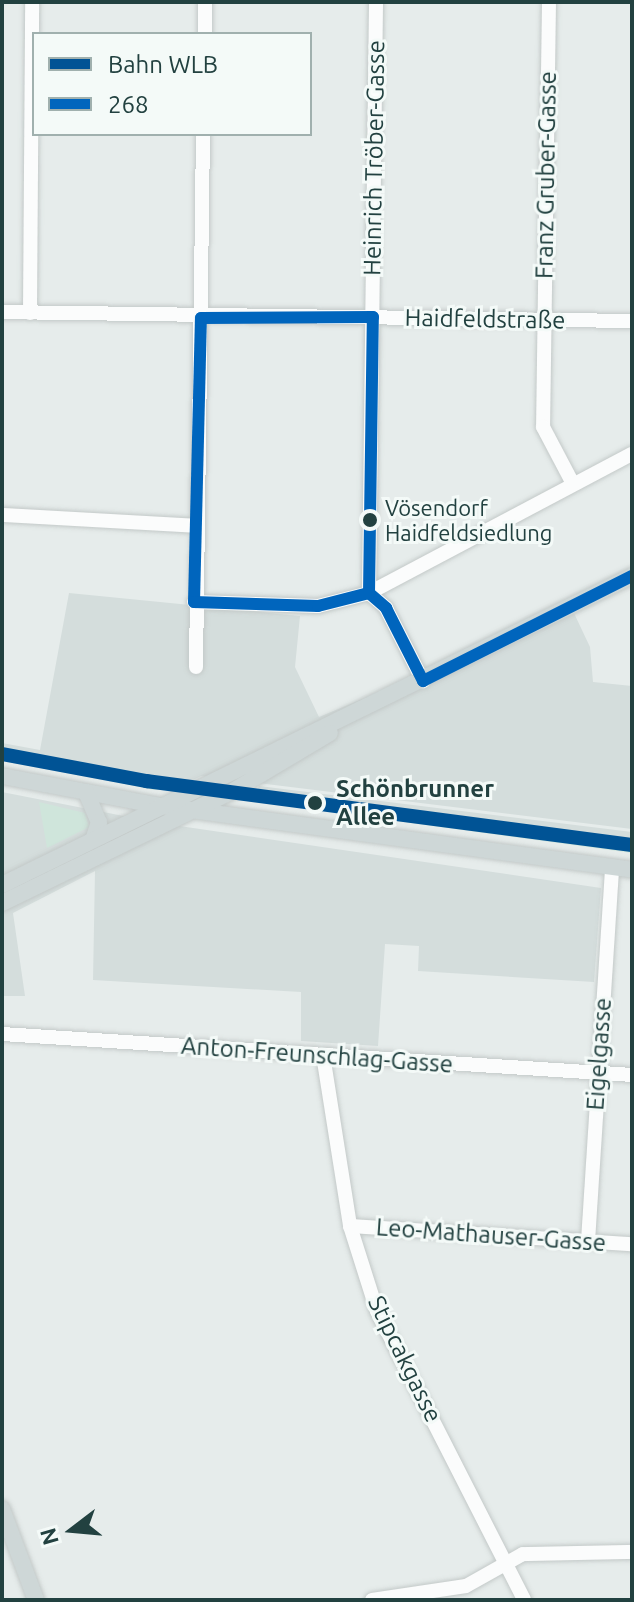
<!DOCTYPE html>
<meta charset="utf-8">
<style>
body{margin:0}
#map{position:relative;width:634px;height:1602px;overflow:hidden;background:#e6eceb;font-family:Ubuntu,sans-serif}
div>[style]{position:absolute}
.built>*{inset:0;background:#d4dddc}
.green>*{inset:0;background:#cfe5db}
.roads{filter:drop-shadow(0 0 2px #c3c9c8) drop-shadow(0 0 2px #c3c9c8)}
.minor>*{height:14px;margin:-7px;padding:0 7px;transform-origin:7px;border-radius:7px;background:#fbfcfc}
.major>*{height:16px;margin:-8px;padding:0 8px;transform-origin:8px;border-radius:8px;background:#ced7d7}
.bus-1>*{height:12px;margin:-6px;padding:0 6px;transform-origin:6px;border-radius:6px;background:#0065bd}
.rail-1>*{height:14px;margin:-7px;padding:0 7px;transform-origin:7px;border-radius:7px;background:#005395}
.dots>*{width:22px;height:22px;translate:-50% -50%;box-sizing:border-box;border:4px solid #f4faf8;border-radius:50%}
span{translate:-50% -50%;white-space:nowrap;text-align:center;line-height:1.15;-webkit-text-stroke:6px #f4faf8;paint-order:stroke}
.bus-label{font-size:22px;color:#224140}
.left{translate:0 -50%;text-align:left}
.street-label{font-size:24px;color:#224140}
.stop-label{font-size:24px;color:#224140;font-weight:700}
.frame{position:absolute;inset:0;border:4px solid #224140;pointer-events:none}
.legend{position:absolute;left:32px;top:32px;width:280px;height:104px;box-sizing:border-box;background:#f4faf8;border:2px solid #a0b0ae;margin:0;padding:10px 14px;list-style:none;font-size:24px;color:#224140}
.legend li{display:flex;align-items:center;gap:16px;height:40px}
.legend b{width:40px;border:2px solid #a0b0ae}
.north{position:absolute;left:32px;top:1490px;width:80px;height:80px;-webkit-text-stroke:6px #f4faf8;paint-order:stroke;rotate:254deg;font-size:22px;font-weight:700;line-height:32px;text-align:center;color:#224140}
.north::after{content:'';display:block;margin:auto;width:28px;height:36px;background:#224140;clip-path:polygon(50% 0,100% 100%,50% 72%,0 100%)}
</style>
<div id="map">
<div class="built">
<div style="clip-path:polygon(69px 593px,300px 616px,295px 667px,319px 717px,573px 611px,590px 647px,593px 682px,632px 686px,632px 829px,201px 776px,175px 789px,2px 758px,2px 743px,40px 750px)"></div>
<div style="clip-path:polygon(259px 786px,632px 832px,632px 848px,254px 798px)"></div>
<div style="clip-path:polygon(2px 792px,159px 823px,601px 888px,594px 982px,418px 971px,419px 946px,385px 944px,378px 1046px,301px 1041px,301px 992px,93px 980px,95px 871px,13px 913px,25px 996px,2px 996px)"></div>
</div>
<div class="green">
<div style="clip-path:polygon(2px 758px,82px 774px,170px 788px,154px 790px)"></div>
<div style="clip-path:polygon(39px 802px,85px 813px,89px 827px,47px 848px)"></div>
<div style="clip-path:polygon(382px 816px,632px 848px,632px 853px,382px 819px)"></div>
</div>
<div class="roads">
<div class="minor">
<div style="left:549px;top:2px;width:425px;rotate:90.8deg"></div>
<div style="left:543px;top:427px;width:64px;rotate:62.2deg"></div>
<div style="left:205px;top:34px;width:32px;rotate:-90deg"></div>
<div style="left:2px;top:312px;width:630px;rotate:0.82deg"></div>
<div style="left:30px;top:313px;width:311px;rotate:-89.6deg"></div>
<div style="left:2px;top:515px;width:195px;rotate:3.2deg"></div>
<div style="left:369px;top:593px;width:591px;rotate:-89.32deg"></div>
<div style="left:369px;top:593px;width:23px;rotate:41deg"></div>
<div style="left:386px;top:608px;width:82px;rotate:63.1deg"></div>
<div style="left:194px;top:602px;width:124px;rotate:1.8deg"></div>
<div style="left:318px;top:606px;width:53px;rotate:-14.3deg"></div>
<div style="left:369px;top:593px;width:297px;rotate:-27.9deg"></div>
<div style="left:196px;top:667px;width:533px;rotate:-89.25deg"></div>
<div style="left:2px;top:1034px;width:631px;rotate:3.72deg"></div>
<div style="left:323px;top:1055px;width:173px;rotate:81deg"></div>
<div style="left:350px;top:1226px;width:89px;rotate:72.4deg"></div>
<div style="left:377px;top:1311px;width:324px;rotate:63deg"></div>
<div style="left:350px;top:1226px;width:283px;rotate:3.7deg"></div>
<div style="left:588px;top:1241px;width:375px;rotate:-86.3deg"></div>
<div style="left:372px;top:1600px;width:95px;rotate:-8.5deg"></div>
<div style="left:466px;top:1586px;width:65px;rotate:-29.3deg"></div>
<div style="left:523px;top:1554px;width:109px;rotate:-1.1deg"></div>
</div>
<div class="major">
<div style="left:2px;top:776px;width:162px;rotate:10.7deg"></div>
<div style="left:161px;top:806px;width:475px;rotate:7.7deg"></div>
<div style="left:86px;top:792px;width:33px;rotate:67deg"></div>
<div style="left:99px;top:822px;width:16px;rotate:108deg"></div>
<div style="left:2px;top:885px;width:702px;rotate:-26.13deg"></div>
<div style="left:2px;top:903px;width:254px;rotate:-25.9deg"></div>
<div style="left:231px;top:792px;width:115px;rotate:-30.8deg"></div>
<div style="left:2px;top:1509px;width:97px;rotate:69.5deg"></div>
</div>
</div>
<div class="bus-1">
<div style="left:201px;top:318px;width:172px;rotate:-0.3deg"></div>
<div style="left:369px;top:593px;width:276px;rotate:-89.2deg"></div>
<div style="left:369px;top:593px;width:23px;rotate:41deg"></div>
<div style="left:386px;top:608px;width:82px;rotate:63.1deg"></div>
<div style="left:194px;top:602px;width:284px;rotate:-88.6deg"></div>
<div style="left:194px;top:602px;width:124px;rotate:1.8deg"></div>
<div style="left:318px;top:606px;width:53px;rotate:-14.3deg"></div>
<div style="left:423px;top:681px;width:234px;rotate:-26.7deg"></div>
</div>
<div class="rail-1">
<div style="left:2px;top:754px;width:147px;rotate:10.6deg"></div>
<div style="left:146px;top:781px;width:490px;rotate:7.5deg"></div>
</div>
<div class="dots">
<div style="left:370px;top:520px;background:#224140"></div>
<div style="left:315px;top:803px;background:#224140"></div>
</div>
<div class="bus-label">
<span class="left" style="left:385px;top:520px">Vösendorf<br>Haidfeldsiedlung</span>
</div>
<div class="street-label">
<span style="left:374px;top:158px;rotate:-89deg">Heinrich Tröber-Gasse</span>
<span style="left:546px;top:175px;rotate:-89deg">Franz Gruber-Gasse</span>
<span style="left:485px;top:319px;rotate:1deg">Haidfeldstraße</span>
<span style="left:599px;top:1054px;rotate:-86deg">Eigelgasse</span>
<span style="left:317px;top:1055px;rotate:4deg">Anton-Freunschlag-Gasse</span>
<span style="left:491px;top:1235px;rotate:4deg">Leo-Mathauser-Gasse</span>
<span style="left:405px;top:1359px;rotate:64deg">Stipcakgasse</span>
</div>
<div class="stop-label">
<span class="left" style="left:336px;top:803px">Schönbrunner<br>Allee</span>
</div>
<div class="frame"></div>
<ul class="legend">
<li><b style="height:10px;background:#005395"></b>Bahn WLB</li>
<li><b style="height:10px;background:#0065bd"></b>268</li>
</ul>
<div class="north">N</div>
</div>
